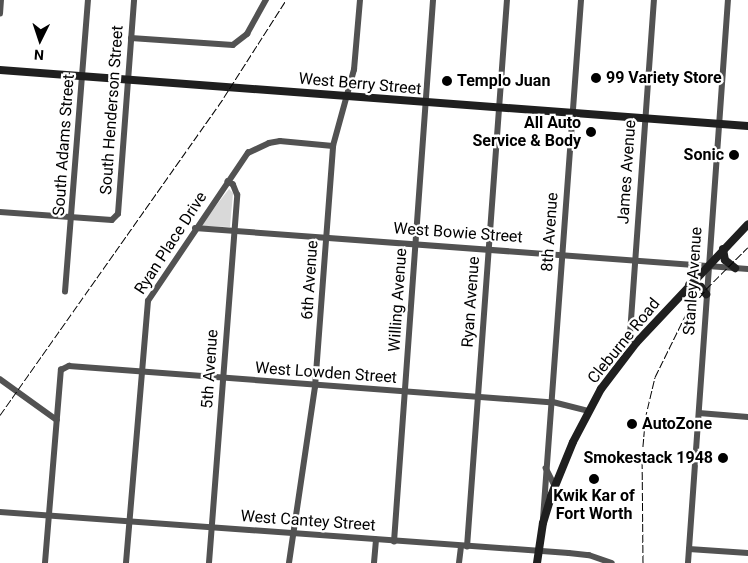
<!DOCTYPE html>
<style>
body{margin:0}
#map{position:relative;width:748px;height:563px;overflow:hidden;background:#fff;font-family:Roboto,sans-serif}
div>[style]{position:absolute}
.green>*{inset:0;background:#d9d9d9}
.street>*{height:5.5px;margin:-2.75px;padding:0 2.75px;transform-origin:2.75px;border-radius:2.75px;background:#525252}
.secondary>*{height:8px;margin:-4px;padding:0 4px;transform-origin:4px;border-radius:4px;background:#1f1f1f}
.rail>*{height:1px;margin-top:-0.5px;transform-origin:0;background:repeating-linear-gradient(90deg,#000 0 8px,transparent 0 10.5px)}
.dots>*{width:14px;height:14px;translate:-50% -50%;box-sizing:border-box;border:2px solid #fff;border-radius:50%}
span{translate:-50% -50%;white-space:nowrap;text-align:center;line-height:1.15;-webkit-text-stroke:4.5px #fff;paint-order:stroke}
.poi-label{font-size:16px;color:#000;font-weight:700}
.left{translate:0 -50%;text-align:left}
.right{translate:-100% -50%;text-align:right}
.street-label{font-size:16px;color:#000}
.north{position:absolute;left:15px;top:15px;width:50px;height:50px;-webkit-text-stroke:4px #fff;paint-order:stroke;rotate:184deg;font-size:14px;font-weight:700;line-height:20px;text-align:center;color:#000}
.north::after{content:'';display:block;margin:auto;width:18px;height:22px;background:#000;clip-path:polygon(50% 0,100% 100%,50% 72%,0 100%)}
</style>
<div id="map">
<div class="green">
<div style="clip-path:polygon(229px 189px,233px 193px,230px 227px,200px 226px)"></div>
</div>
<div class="street">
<div style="left:0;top:14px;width:14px;rotate:-86deg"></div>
<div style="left:131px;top:38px;width:102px;rotate:3.9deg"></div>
<div style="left:233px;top:45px;width:18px;rotate:-38deg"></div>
<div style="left:247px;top:34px;width:39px;rotate:-61deg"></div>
<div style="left:0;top:212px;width:112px;rotate:4.1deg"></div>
<div style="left:112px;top:220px;width:8px;rotate:-45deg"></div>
<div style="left:118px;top:214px;width:215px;rotate:-85.7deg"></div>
<div style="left:195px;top:228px;width:555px;rotate:4.24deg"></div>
<div style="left:65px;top:292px;width:293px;rotate:-85.5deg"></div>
<div style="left:633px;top:346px;width:12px;rotate:-104deg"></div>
<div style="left:630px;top:334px;width:335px;rotate:-85.9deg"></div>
<div style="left:0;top:379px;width:70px;rotate:35.7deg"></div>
<div style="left:699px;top:413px;width:49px;rotate:4.7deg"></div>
<div style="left:546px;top:468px;width:20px;rotate:63deg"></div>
<div style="left:0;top:512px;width:570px;rotate:4.12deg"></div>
<div style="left:569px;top:553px;width:20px;rotate:6deg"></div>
<div style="left:589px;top:555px;width:24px;rotate:19deg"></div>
<div style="left:543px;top:519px;width:520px;rotate:-85.81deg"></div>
<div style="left:394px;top:542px;width:543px;rotate:-85.88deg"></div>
<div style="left:467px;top:547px;width:548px;rotate:-85.82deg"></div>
<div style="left:689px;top:549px;width:59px;rotate:3.9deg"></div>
<div style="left:45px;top:563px;width:194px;rotate:-85.3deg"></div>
<div style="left:61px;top:370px;width:9px;rotate:-27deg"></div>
<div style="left:69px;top:366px;width:485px;rotate:4.3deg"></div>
<div style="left:553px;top:402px;width:36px;rotate:14deg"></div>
<div style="left:126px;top:563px;width:263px;rotate:-85.2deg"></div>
<div style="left:148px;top:301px;width:179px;rotate:-56deg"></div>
<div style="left:248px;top:153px;width:23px;rotate:-25deg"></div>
<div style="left:269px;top:143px;width:11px;rotate:-10deg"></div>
<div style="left:280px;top:141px;width:53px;rotate:5.4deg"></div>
<div style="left:209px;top:563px;width:369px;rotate:-85.6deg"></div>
<div style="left:237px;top:195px;width:11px;rotate:-112deg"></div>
<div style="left:233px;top:185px;width:6px;rotate:-149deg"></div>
<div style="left:289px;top:563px;width:178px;rotate:-81.6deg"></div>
<div style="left:315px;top:387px;width:242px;rotate:-85.7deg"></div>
<div style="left:333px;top:146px;width:79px;rotate:-74.6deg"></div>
<div style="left:354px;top:70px;width:70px;rotate:-85.1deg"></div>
<div style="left:374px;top:563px;width:23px;rotate:-85deg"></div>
<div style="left:459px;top:563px;width:16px;rotate:-83deg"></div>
<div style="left:688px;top:563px;width:564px;rotate:-85.94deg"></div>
</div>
<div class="secondary">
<div style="left:0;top:70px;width:750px;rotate:4.28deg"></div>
<div style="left:723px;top:249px;width:11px;rotate:80deg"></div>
<div style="left:725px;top:260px;width:13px;rotate:39deg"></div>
<div style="left:689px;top:285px;width:12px;rotate:9deg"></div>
<div style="left:701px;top:287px;width:9px;rotate:54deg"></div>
<div style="left:537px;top:563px;width:40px;rotate:-81.5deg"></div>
<div style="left:543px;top:523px;width:28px;rotate:-73deg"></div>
<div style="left:551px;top:496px;width:58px;rotate:-67.8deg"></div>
<div style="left:573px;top:442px;width:60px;rotate:-62.2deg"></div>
<div style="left:601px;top:389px;width:58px;rotate:-52.7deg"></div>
<div style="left:636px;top:343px;width:163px;rotate:-46.7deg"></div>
</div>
<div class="rail">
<div style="left:0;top:415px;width:389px;rotate:-54.8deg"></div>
<div style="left:224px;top:97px;width:115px;rotate:-57.4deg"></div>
<div style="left:643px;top:563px;width:106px;rotate:-90.5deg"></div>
<div style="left:642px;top:457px;width:38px;rotate:-85deg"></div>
<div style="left:645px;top:419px;width:43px;rotate:-76.6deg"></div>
<div style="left:655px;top:377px;width:70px;rotate:-63.8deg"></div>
<div style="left:686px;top:314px;width:32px;rotate:-51deg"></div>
<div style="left:706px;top:289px;width:59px;rotate:-45deg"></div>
</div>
<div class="dots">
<div style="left:596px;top:78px;background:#000"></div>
<div style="left:447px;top:81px;background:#000"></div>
<div style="left:591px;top:132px;background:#000"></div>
<div style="left:734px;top:155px;background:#000"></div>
<div style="left:632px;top:424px;background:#000"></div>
<div style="left:723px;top:458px;background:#000"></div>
<div style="left:594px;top:479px;background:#000"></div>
</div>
<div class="poi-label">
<span class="left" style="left:606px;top:78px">99 Variety Store</span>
<span class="left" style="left:457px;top:81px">Templo Juan</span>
<span class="right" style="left:581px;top:132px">All Auto<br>Service &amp; Body</span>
<span class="right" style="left:724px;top:155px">Sonic</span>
<span class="left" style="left:642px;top:424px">AutoZone</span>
<span class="right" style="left:713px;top:458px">Smokestack 1948</span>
<span style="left:594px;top:505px">Kwik Kar of<br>Fort Worth</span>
</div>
<div class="street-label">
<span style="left:360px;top:84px;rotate:5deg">West Berry Street</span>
<span style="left:112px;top:110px;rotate:-86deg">South Henderson Street</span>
<span style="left:64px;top:145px;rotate:-86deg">South Adams Street</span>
<span style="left:627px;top:172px;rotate:-86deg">James Avenue</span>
<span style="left:550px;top:232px;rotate:-86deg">8th Avenue</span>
<span style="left:458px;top:233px;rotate:4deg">West Bowie Street</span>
<span style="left:171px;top:243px;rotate:-57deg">Ryan Place Drive</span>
<span style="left:310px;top:280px;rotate:-86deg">6th Avenue</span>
<span style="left:693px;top:281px;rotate:-86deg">Stanley Avenue</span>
<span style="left:398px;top:300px;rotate:-86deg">Willing Avenue</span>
<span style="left:471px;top:302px;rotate:-86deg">Ryan Avenue</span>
<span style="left:624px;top:341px;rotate:-51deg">Cleburne Road</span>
<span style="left:210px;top:369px;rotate:-86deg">5th Avenue</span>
<span style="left:326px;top:373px;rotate:4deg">West Lowden Street</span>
<span style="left:308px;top:521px;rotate:4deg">West Cantey Street</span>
</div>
<div class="north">N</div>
</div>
